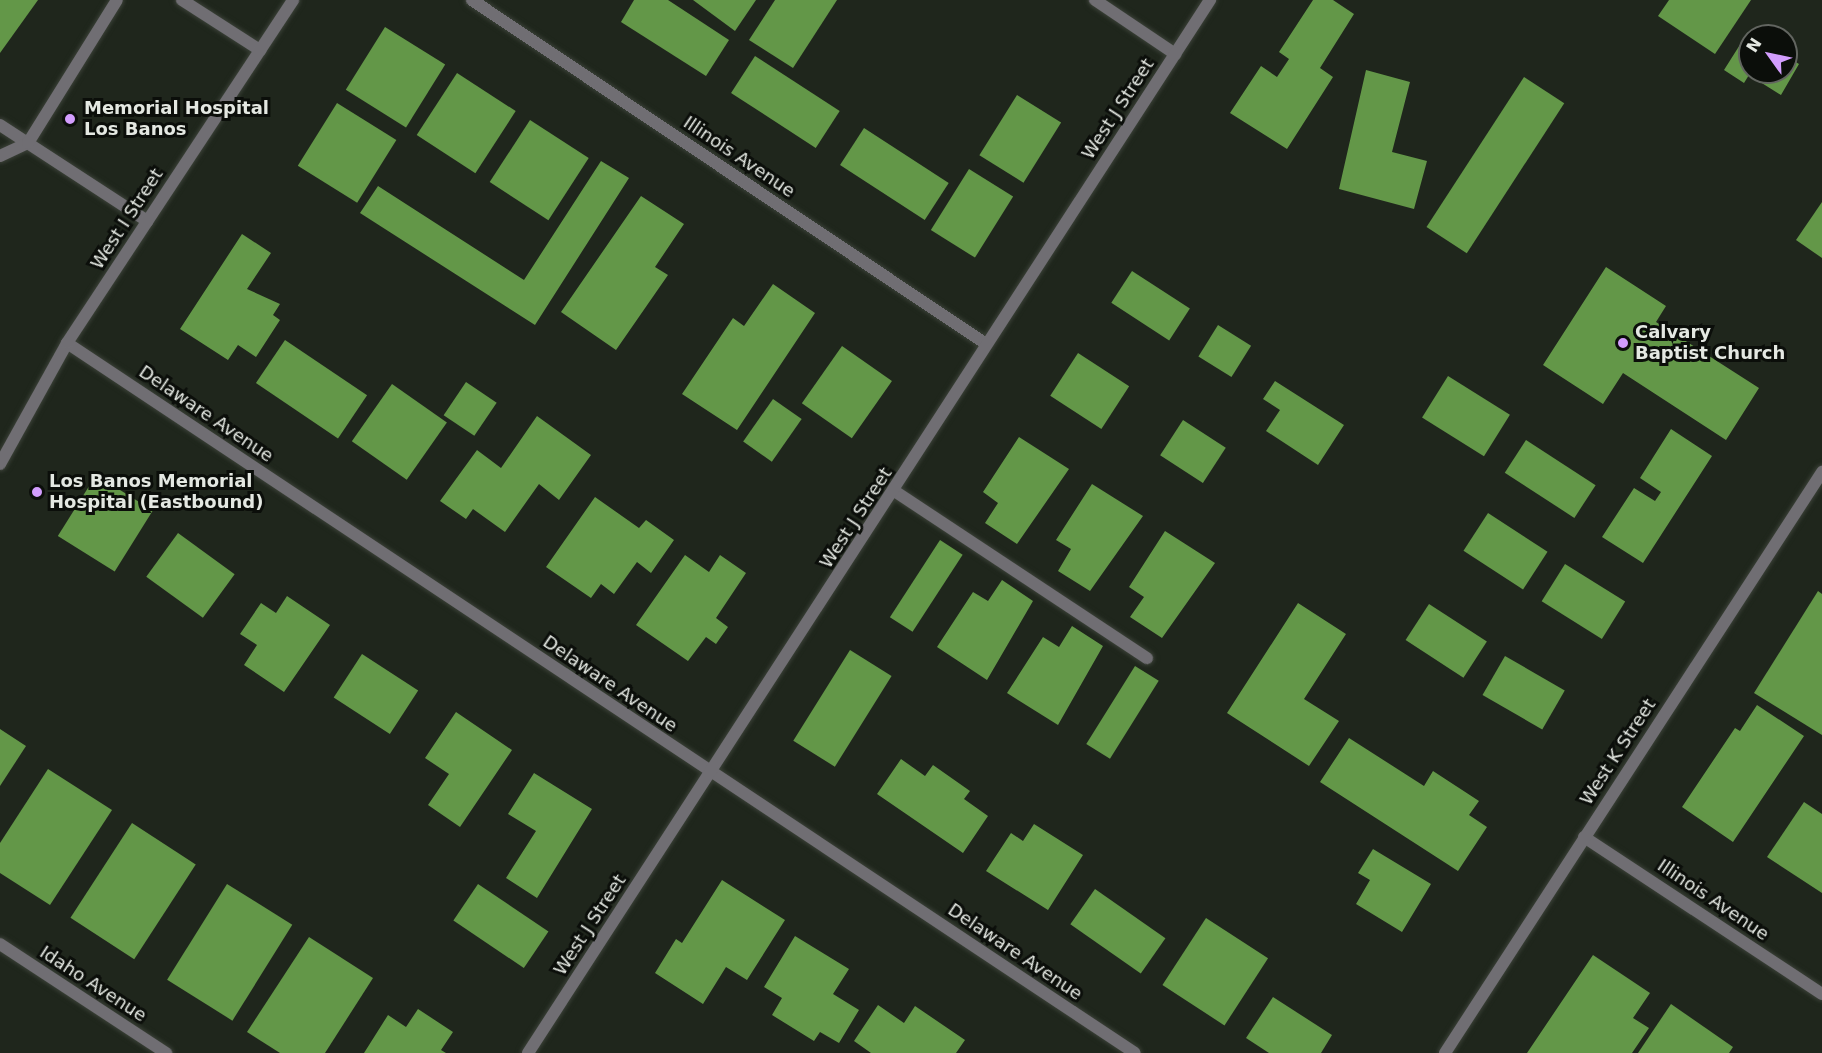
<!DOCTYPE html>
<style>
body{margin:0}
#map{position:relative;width:1822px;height:1053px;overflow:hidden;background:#1f261c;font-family:"DejaVu Sans",sans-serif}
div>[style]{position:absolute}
.building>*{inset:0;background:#639748;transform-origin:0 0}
.roads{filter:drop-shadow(0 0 2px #3b4138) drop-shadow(0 0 2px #3b4138)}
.service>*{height:12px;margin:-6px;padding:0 6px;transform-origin:6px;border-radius:6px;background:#706e73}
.minor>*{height:12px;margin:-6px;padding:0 6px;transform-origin:6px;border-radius:6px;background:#706e73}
.tertiary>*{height:12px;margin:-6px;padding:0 6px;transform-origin:6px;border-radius:6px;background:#706e73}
.dots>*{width:16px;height:16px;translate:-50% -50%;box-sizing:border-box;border:3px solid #0b0e0a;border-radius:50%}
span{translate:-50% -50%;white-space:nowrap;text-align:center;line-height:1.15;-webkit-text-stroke:6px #0b0e0a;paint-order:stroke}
.poi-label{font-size:18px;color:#e4e8e2;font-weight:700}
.left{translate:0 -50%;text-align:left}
.street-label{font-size:18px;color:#e4e8e2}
.north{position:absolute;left:1738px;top:24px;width:60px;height:60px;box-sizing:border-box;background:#0b0e0a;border:2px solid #626560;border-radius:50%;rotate:303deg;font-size:16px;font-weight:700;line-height:24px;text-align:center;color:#e4e8e2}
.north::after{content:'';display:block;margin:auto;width:21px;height:27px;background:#d29dfd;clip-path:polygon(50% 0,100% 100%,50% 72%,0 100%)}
</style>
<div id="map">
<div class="building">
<div style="clip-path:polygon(0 0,38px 0,0 53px)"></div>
<div style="clip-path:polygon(634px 0,668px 0,729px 40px,706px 76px,621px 22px)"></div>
<div style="clip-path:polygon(693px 0,756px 0,735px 31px)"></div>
<div style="clip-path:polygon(775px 0,837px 0,793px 68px,749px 40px)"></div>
<div style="clip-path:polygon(1313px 0,1333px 0,1354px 14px,1320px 68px,1333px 77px,1287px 149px,1230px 113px,1261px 66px,1277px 77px,1289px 59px,1279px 52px)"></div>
<div style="clip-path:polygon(1669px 0,1751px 0,1715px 54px,1658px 16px)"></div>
<div style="left:385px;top:27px;width:71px;height:74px;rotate:32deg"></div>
<div style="clip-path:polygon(1748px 32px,1754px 36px,1750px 72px,1786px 72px,1786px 56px,1799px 64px,1781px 95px,1749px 75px,1744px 83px,1724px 70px)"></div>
<div style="left:755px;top:56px;width:101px;height:44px;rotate:33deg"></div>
<div style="clip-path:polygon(1366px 70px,1410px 82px,1392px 152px,1427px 161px,1414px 209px,1339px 189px)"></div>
<div style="left:457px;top:73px;width:70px;height:74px;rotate:33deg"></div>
<div style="left:1524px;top:77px;width:48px;height:179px;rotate:33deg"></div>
<div style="left:1017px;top:95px;width:52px;height:71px;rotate:32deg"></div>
<div style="left:337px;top:103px;width:70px;height:74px;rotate:32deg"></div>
<div style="left:530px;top:120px;width:70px;height:74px;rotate:33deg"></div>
<div style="left:864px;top:128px;width:101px;height:44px;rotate:33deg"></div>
<div style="clip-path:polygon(601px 161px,629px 178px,535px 325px,360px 213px,378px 186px,524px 280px)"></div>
<div style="left:969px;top:169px;width:52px;height:72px;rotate:32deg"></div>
<div style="clip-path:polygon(641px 196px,684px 224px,655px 267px,668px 275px,616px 350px,561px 312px)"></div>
<div style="clip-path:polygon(1822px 202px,1822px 258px,1796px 240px)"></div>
<div style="clip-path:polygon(242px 234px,271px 253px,247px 289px,280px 304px,273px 315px,280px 320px,256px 357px,238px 345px,228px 360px,180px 329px)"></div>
<div style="clip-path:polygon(1606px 267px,1666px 306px,1656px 322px,1759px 388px,1726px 440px,1623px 373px,1603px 404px,1543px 365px)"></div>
<div style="left:1132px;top:271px;width:69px;height:38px;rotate:33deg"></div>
<div style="clip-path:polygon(773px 284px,815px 313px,737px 430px,682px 394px,733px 318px,744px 326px)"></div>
<div style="left:1218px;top:325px;width:39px;height:37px;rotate:32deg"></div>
<div style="left:285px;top:340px;width:99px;height:52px;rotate:34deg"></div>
<div style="left:842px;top:346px;width:61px;height:70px;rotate:35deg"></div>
<div style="left:1078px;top:353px;width:61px;height:51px;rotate:33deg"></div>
<div style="left:1448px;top:376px;width:73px;height:49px;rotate:32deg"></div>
<div style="clip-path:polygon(1275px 381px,1344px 425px,1318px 465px,1266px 431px,1280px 410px,1263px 399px)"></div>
<div style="left:466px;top:382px;width:37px;height:40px;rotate:34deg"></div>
<div style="left:392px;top:384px;width:67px;height:70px;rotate:35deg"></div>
<div style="left:773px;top:399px;width:35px;height:52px;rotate:35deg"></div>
<div style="clip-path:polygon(537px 416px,591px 455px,559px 500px,539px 484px,505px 532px,473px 509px,466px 519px,440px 501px,477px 450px,501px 468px)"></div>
<div style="left:1183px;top:420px;width:51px;height:42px;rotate:33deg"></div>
<div style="clip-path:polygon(1671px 429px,1712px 456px,1643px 563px,1602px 537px,1634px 488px,1655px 501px,1661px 492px,1640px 478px)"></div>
<div style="clip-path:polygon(1019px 437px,1069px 469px,1017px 544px,985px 523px,998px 503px,983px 492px)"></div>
<div style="left:1526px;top:440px;width:83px;height:39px;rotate:33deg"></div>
<div style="left:96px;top:475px;width:67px;height:72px;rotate:32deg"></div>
<div style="clip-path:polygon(1092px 484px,1143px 516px,1090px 591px,1058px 571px,1071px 549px,1056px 540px)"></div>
<div style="clip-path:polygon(595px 497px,639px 528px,646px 520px,674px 540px,651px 573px,637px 562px,614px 594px,601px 584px,591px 598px,546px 567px)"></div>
<div style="left:1488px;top:513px;width:71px;height:45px;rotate:33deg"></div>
<div style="clip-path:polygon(1165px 531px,1215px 563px,1162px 638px,1130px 617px,1144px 597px,1129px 587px)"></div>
<div style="left:178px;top:533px;width:70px;height:54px;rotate:36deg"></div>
<div style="left:940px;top:540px;width:27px;height:92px;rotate:33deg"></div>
<div style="clip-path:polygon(685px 555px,709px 572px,720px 555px,746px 573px,716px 618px,728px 627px,716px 644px,706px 637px,688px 661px,636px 625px)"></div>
<div style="left:1565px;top:564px;width:71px;height:44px;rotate:32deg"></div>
<div style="clip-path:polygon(1002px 580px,1033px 601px,987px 680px,937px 647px,973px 592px,988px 601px)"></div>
<div style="clip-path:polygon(1818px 591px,1822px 594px,1822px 735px,1754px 693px)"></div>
<div style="clip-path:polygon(287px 596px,330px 625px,284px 692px,244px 665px,257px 645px,240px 634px,261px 603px,276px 613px)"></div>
<div style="clip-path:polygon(1298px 603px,1346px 634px,1304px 699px,1339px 721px,1309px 766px,1227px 713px)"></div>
<div style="left:1429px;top:604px;width:69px;height:43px;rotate:33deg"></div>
<div style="clip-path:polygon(1072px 626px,1103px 646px,1058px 725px,1007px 693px,1043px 637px,1059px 647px)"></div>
<div style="left:850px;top:650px;width:49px;height:107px;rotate:32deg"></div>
<div style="left:362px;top:654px;width:67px;height:52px;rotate:33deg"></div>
<div style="left:1505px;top:656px;width:69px;height:45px;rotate:30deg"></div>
<div style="left:1135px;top:666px;width:28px;height:92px;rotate:32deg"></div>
<div style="clip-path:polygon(1757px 705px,1804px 736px,1733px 842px,1682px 807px,1735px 728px,1740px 731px)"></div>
<div style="clip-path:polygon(456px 712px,512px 750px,460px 827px,428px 805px,449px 774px,425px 758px)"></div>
<div style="clip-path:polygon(0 729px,26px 746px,0 786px)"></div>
<div style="clip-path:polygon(1349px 738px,1424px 786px,1433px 771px,1479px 801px,1469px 815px,1487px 827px,1458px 871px,1320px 782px)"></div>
<div style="clip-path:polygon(901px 759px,925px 776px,933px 765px,970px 791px,964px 799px,988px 816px,963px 853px,877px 794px)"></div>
<div style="clip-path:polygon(48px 769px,112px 810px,50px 905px,0 873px,0 843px)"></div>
<div style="clip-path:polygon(534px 773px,592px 809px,537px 898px,506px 878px,536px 831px,508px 814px)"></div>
<div style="clip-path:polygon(1804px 802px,1822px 814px,1822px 893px,1767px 857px)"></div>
<div style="left:132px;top:823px;width:76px;height:113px;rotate:33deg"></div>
<div style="clip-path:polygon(1034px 824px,1083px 855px,1048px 910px,986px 871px,1011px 833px,1023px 841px)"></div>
<div style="clip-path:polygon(1373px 849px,1431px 884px,1402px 932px,1356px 904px,1370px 880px,1358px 873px)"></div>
<div style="clip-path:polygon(722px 880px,785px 920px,747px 980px,726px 967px,703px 1004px,655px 973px,676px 939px,682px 943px)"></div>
<div style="left:227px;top:884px;width:77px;height:113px;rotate:32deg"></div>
<div style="left:478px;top:884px;width:85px;height:44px;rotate:34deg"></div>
<div style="left:1095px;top:889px;width:86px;height:43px;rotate:35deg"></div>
<div style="left:1206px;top:918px;width:74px;height:80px;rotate:33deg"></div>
<div style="clip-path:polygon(795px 936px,849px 969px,833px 994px,859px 1010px,839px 1043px,820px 1032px,814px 1041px,772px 1015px,782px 998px,764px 987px)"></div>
<div style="clip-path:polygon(309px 937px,373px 978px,325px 1053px,280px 1053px,247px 1032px)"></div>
<div style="clip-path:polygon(1593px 955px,1650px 993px,1633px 1018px,1649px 1028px,1632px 1053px,1527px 1053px)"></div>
<div style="clip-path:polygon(1273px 997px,1332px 1035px,1321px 1053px,1269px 1053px,1246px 1038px)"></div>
<div style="clip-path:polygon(1671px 1004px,1733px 1047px,1729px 1053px,1638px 1053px)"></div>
<div style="clip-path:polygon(878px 1005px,904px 1023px,915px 1006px,965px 1040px,956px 1053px,871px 1053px,854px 1041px)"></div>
<div style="clip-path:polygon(418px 1009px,453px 1032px,441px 1050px,446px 1053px,364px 1053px,388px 1015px,406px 1027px)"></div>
</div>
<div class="roads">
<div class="service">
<div style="left:182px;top:0;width:93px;rotate:32.7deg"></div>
<div style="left:1095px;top:0;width:97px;rotate:34deg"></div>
<div style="left:0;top:125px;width:176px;rotate:33.1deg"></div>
<div style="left:0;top:156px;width:31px;rotate:-25deg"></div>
<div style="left:28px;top:143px;width:168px;rotate:-58.1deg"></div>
<div style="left:896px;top:492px;width:301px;rotate:33.5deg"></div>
</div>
<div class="minor">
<div style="left:472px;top:0;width:618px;rotate:33.79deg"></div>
<div style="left:67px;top:343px;width:1282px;rotate:33.62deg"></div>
<div style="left:1584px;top:837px;width:285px;rotate:33.4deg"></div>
<div style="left:0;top:944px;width:199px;rotate:33.3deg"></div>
<div style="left:528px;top:1053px;width:1255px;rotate:-57.07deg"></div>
<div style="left:1445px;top:1053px;width:693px;rotate:-57.02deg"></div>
</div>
<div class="tertiary">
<div style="left:0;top:464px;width:138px;rotate:-61deg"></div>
<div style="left:67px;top:343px;width:411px;rotate:-56.6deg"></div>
</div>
</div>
<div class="dots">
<div style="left:70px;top:119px;background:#d29dfd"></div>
<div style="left:1623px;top:343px;background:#d29dfd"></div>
<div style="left:37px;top:492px;background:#d29dfd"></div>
</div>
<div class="poi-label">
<span class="left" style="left:84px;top:119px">Memorial Hospital<br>Los Banos</span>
<span class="left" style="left:1635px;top:343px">Calvary<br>Baptist Church</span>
<span class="left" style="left:49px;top:492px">Los Banos Memorial<br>Hospital (Eastbound)</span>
</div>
<div class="street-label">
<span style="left:1118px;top:109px;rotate:-57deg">West J Street</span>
<span style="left:739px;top:157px;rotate:34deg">Illinois Avenue</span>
<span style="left:127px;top:219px;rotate:-57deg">West I Street</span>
<span style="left:206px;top:414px;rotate:34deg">Delaware Avenue</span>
<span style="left:856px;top:518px;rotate:-57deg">West J Street</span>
<span style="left:610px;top:684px;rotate:34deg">Delaware Avenue</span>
<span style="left:1618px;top:752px;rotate:-57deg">West K Street</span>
<span style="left:1713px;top:900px;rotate:34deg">Illinois Avenue</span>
<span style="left:590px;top:925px;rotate:-57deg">West J Street</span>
<span style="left:1015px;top:952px;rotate:34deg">Delaware Avenue</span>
<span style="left:93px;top:984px;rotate:33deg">Idaho Avenue</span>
</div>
<div class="north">N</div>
</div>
